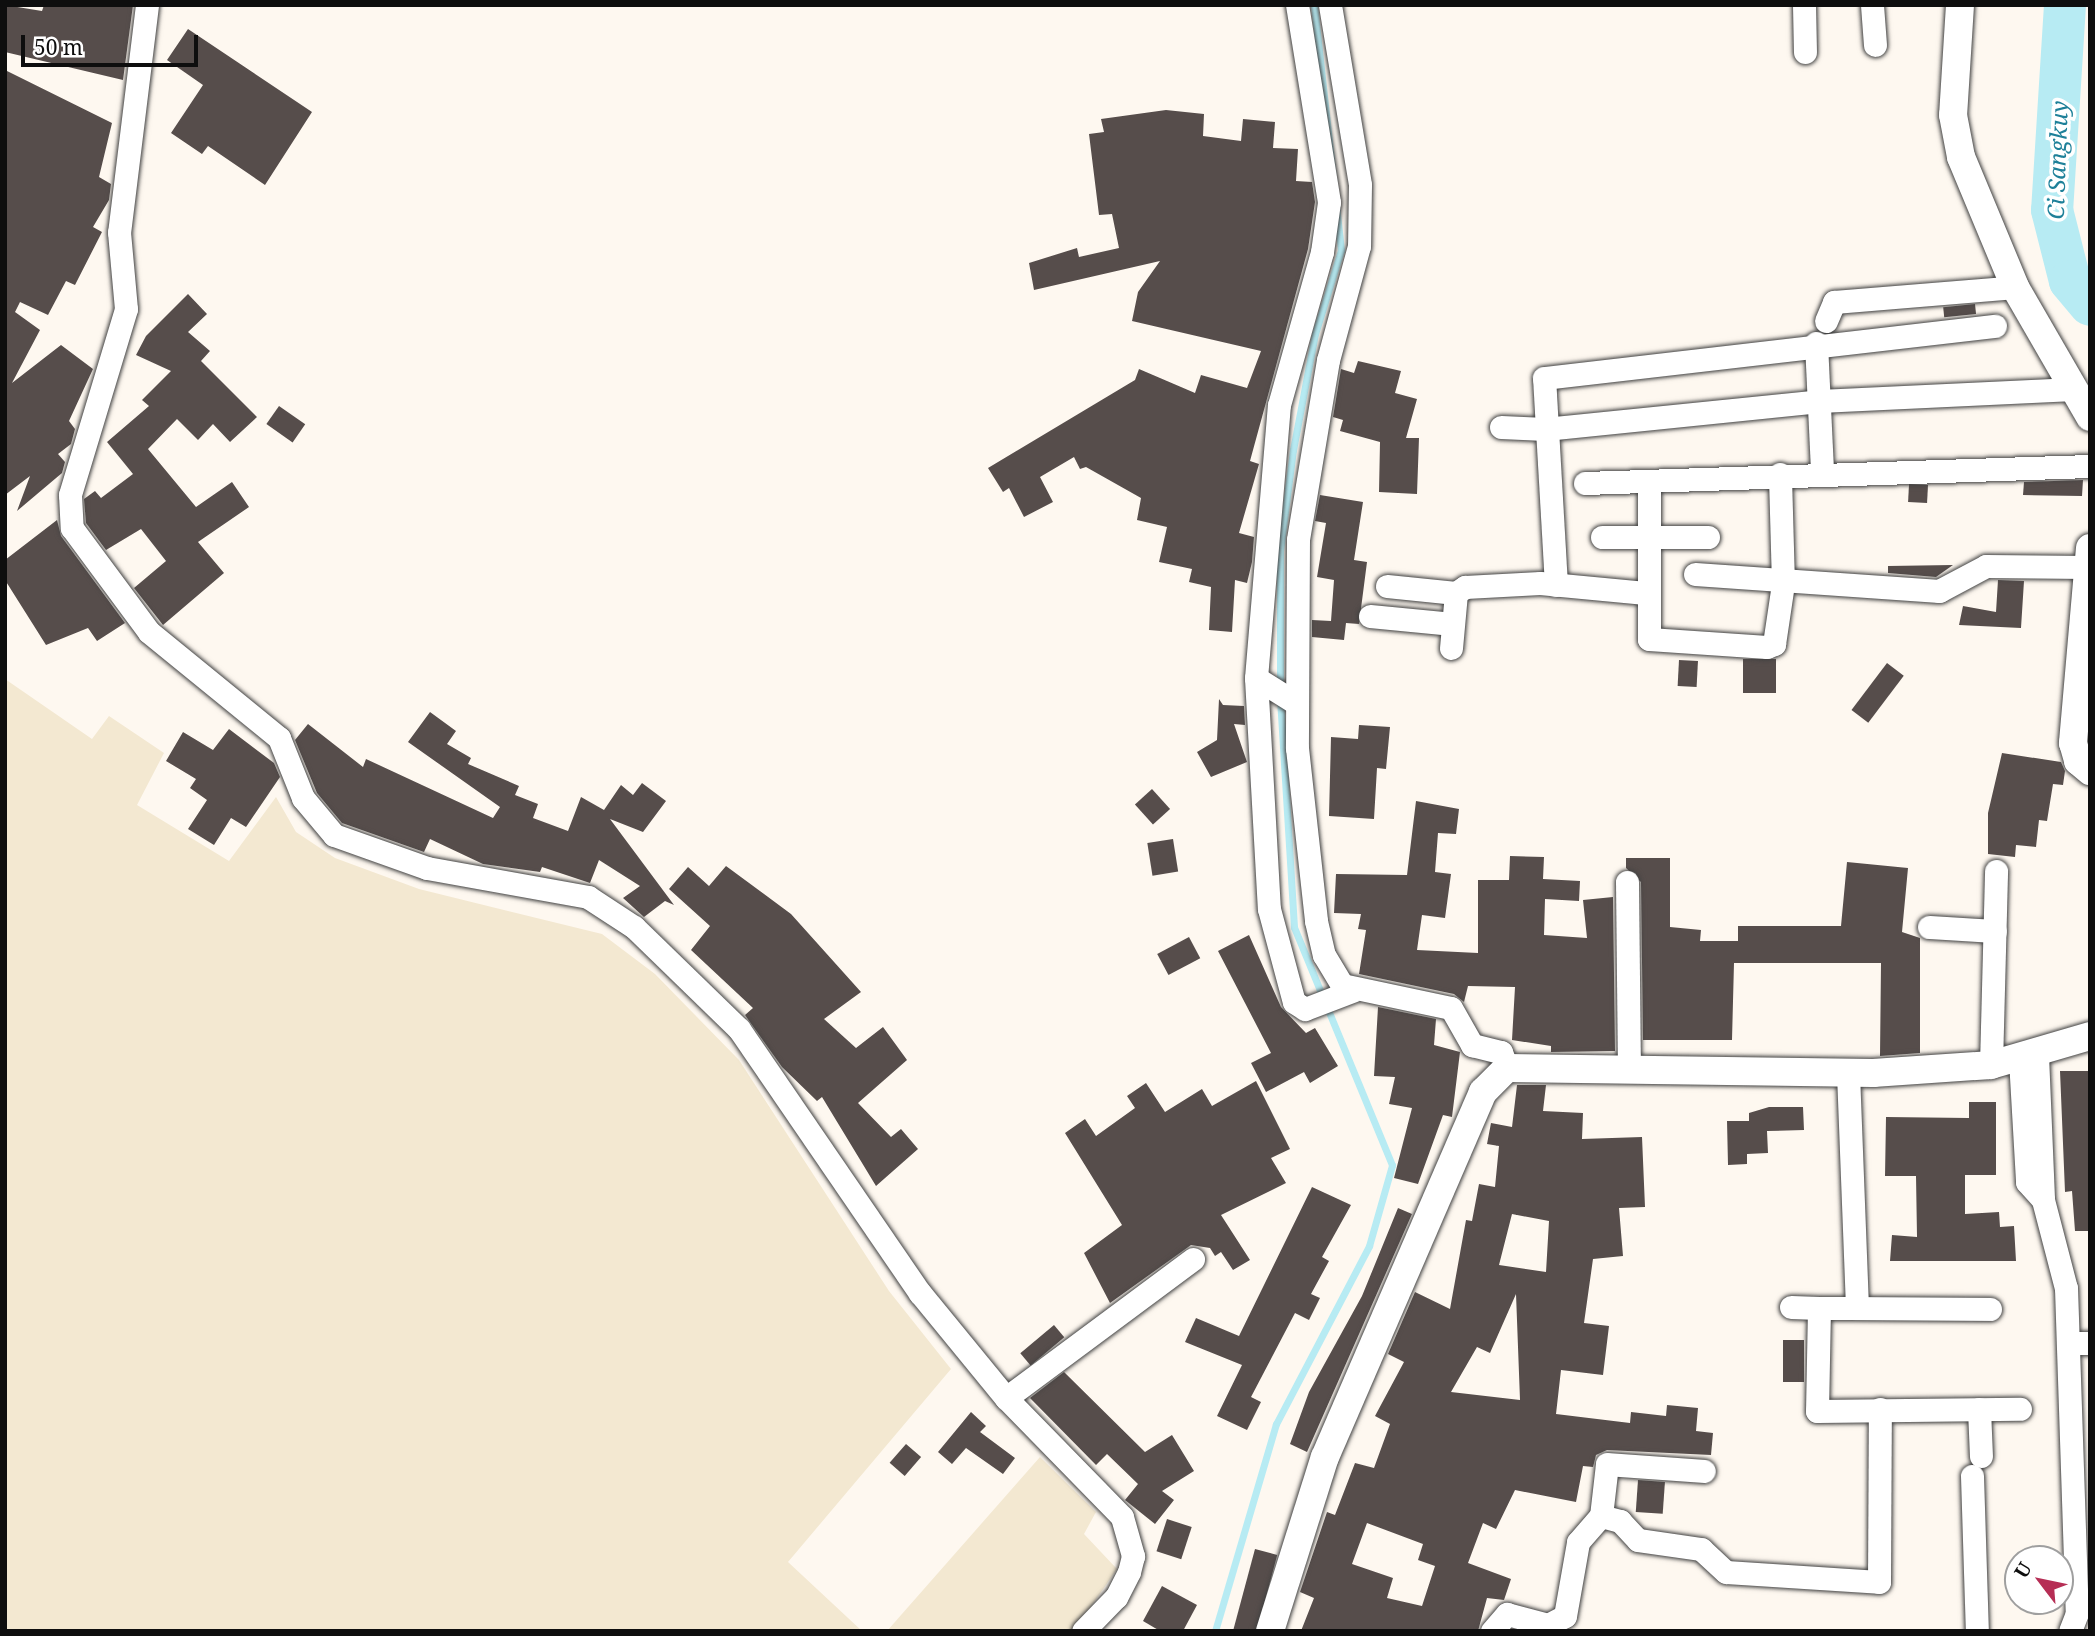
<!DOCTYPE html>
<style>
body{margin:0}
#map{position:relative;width:2095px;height:1636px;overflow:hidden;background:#fef8f0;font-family:"Noto Serif",serif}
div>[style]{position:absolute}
.farmland>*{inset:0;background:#f3e8d1}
.stream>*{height:7px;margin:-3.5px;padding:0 3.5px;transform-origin:3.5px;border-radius:3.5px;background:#b7ebf3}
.river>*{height:42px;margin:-21px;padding:0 21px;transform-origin:21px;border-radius:21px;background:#b7ebf3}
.building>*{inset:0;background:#564d4b;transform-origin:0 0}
.roads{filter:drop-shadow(0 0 2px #414141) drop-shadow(0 0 2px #414141)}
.minor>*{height:23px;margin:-11.5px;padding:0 11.5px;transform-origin:11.5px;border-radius:11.5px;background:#fff}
.tertiary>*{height:28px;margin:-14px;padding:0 14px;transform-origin:14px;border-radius:14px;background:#fff}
span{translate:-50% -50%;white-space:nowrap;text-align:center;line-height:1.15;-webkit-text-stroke:7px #fff;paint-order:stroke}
.water-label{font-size:23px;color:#1e8099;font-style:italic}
.frame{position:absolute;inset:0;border:7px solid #0e0e0e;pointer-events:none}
.north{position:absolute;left:2004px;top:1545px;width:70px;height:70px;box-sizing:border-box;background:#fff;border:2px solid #9f9f9f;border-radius:50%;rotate:302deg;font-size:19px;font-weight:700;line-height:28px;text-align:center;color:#0e0e0e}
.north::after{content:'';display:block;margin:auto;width:24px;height:32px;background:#b62e55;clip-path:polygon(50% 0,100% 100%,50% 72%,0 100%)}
.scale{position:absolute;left:21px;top:35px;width:177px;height:32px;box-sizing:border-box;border:4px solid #0e0e0e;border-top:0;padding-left:9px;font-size:21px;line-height:24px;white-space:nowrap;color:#0e0e0e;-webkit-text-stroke:5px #fff;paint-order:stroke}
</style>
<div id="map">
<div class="farmland">
<div style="clip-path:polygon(5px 679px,92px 739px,109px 716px,164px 753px,137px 805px,229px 861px,276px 797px,296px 832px,335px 858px,419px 889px,602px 934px,655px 974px,739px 1060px,889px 1291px,951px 1369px,788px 1562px,862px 1631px,5px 1631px)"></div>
<div style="clip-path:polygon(1040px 1457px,1096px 1512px,1084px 1534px,1117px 1569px,1074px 1631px,887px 1631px)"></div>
</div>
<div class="stream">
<div style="left:1280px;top:688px;width:137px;rotate:-90deg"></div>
<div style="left:1280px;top:551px;width:102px;rotate:-82.7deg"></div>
<div style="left:1293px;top:450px;width:118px;rotate:-79.3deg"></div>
<div style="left:1315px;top:334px;width:88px;rotate:-72.8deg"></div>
<div style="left:1341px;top:250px;width:246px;rotate:-96.3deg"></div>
<div style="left:1215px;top:1631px;width:216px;rotate:-73.6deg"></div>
<div style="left:1276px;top:1424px;width:201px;rotate:-62.4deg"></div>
<div style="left:1369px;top:1246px;width:84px;rotate:-74.1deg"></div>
<div style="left:1392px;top:1165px;width:257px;rotate:-112.4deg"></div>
<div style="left:1294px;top:927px;width:228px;rotate:-93.5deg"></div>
</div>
<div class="river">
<div style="left:2065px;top:5px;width:205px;rotate:93.6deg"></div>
<div style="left:2052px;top:210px;width:73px;rotate:75.8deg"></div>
<div style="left:2070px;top:281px;width:31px;rotate:50deg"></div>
</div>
<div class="building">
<div style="clip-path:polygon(5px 5px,42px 11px,44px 5px,133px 5px,123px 80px,5px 52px)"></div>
<div style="clip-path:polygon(188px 29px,312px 112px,265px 185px,208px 146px,202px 154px,171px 133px,203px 85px,167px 60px)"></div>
<div style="clip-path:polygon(5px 70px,112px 123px,99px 177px,111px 184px,109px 200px,93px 227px,102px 232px,75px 285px,66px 281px,48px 315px,20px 302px,15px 312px,40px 330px,12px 383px,61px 345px,93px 369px,69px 421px,75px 429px,71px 444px,58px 454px,65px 462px,62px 473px,17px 511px,30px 476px,5px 495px)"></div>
<div style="clip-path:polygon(1166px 110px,1204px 114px,1203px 136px,1241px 141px,1243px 119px,1275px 122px,1273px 148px,1298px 149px,1296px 181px,1312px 182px,1315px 202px,1308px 249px,1250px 461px,1259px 464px,1239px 533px,1254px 537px,1252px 562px,1247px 583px,1235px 580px,1232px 632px,1209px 630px,1211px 587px,1189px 582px,1192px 569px,1159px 562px,1167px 527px,1137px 520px,1141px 498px,1086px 467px,1080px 469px,1074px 457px,1040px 477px,1053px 502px,1024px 517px,1009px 488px,1003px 492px,988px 468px,1135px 380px,1139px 369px,1195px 393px,1201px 375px,1247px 388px,1261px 351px,1132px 321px,1138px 292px,1160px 261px,1034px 290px,1029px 263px,1077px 248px,1079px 257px,1119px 248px,1112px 214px,1099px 215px,1089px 134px,1104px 132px,1101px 119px)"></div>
<div style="clip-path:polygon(188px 294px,207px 314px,188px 332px,210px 351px,201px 361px,257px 417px,230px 442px,213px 424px,198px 440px,177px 419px,148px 449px,196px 507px,232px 482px,249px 507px,198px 542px,224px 573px,163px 625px,134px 588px,166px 561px,141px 529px,106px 550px,86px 523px,84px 499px,95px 491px,101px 498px,133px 474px,107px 442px,149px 406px,142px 400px,171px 371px,136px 355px,146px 336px)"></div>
<div style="left:1975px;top:304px;width:10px;height:32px;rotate:84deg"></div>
<div style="clip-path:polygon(1358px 361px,1401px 371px,1395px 393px,1417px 399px,1406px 438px,1419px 438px,1417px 494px,1379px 492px,1380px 442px,1340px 431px,1343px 420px,1333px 417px,1341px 369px,1354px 373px)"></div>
<div style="left:279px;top:406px;width:32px;height:22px;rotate:35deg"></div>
<div style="clip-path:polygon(2083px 480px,2082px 496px,2023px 495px,2024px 482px)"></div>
<div style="left:1928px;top:485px;width:18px;height:19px;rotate:93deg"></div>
<div style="clip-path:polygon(1320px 495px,1363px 502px,1354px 560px,1367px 562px,1359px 624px,1346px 623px,1344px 640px,1312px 637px,1312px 620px,1331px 621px,1334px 580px,1317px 577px,1326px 523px,1315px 521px)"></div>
<div style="clip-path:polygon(57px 520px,61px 536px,125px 623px,97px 641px,88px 628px,46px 645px,5px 580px,5px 560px)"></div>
<div style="clip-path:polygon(1953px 565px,1936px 577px,1888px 573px,1888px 566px)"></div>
<div style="clip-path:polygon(1998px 580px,2024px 581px,2021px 628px,1959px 625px,1963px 606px,1996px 612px)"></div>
<div style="left:1743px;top:659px;width:33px;height:34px"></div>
<div style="left:1679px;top:660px;width:19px;height:26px;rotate:3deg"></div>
<div style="left:1887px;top:663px;width:21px;height:59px;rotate:37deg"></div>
<div style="clip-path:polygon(1219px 699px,1223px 705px,1244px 706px,1245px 725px,1234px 724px,1247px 762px,1211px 777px,1197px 752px,1217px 740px)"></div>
<div style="clip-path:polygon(430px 712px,456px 731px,447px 744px,471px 758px,468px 764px,519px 786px,515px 795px,538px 804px,533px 818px,568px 831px,581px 797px,604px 810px,621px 785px,633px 795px,642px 783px,666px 801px,643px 832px,610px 819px,674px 905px,665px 901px,644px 917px,623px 898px,640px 886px,599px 860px,590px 883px,542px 867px,540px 872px,483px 864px,430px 839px,424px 852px,342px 823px,317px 793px,295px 740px,308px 724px,363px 767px,366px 759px,493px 818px,500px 807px,408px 742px)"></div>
<div style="clip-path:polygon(1359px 725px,1390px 727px,1386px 769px,1377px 768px,1374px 819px,1329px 816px,1331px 737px,1358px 739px)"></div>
<div style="clip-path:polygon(229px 729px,274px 763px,280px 777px,246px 827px,231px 818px,214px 845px,188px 829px,207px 800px,190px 788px,196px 779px,166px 761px,183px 732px,213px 750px)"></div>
<div style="clip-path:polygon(2002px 753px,2061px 762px,2065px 771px,2063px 785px,2053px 784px,2047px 821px,2039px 820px,2036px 847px,2016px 845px,2015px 857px,1988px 854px,1988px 813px)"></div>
<div style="left:1152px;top:789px;width:27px;height:23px;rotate:48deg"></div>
<div style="clip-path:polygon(1416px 801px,1459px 809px,1456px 834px,1438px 833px,1435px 872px,1451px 874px,1445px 918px,1422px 915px,1417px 950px,1478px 953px,1478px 880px,1509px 880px,1510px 856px,1544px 857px,1543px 879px,1580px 881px,1579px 901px,1545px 899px,1544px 935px,1587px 938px,1583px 900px,1613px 897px,1615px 1051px,1551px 1052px,1551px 1046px,1512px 1040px,1515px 987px,1468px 986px,1464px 1002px,1454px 994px,1359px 974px,1366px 930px,1358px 929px,1361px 914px,1334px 913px,1336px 874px,1407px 875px)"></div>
<div style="left:1173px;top:839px;width:33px;height:26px;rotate:81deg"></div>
<div style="clip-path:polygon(1626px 858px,1670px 858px,1670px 927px,1701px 930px,1700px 941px,1738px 941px,1738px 926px,1841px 926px,1847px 862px,1908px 868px,1902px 932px,1920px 938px,1920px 1053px,1880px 1056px,1881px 963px,1734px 963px,1732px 1040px,1643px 1040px,1641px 882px,1626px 868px)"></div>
<div style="clip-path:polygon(726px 866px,791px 914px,861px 992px,824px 1019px,856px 1048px,883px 1027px,907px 1060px,858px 1103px,891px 1137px,901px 1129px,918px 1149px,876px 1186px,822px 1097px,817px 1101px,782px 1067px,745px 1015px,753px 1008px,691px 950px,710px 926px,669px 889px,688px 867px,709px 886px)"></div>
<div style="clip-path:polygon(1249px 935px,1281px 1007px,1306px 1033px,1315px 1028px,1338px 1066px,1310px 1083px,1304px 1072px,1266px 1092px,1251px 1063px,1271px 1053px,1218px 951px)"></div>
<div style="left:1189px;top:937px;width:24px;height:36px;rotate:62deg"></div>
<div style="clip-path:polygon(1378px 1007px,1436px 1019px,1434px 1045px,1460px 1052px,1452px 1117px,1443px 1115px,1418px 1184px,1394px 1178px,1412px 1108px,1389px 1104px,1395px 1077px,1374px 1076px)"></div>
<div style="clip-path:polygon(2060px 1071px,2090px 1071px,2090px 1231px,2075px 1231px,2072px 1191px,2065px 1192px)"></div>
<div style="clip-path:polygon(1256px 1081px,1290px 1149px,1271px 1158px,1286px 1183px,1221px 1215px,1250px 1260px,1233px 1270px,1221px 1252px,1215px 1256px,1210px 1248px,1191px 1245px,1110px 1303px,1084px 1253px,1122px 1225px,1065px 1133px,1085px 1119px,1096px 1136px,1135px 1108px,1127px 1096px,1146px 1083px,1165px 1112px,1202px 1089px,1212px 1106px)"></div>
<div style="clip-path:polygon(evenodd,1517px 1085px,1546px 1085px,1543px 1111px,1583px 1113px,1582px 1139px,1642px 1137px,1645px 1207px,1619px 1208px,1623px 1256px,1593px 1259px,1584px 1323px,1609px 1326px,1603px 1375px,1561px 1370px,1556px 1414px,1630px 1423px,1631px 1412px,1666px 1416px,1667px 1405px,1698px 1408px,1696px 1431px,1713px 1433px,1711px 1455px,1607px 1450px,1596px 1455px,1593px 1467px,1583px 1466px,1576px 1502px,1515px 1490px,1496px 1529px,1483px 1523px,1468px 1563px,1511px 1579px,1504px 1600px,1487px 1598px,1478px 1631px,1301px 1631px,1314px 1598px,1300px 1592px,1327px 1512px,1335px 1515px,1355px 1463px,1374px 1468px,1390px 1424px,1375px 1416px,1404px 1362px,1388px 1354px,1415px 1292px,1450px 1309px,1466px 1220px,1472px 1221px,1479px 1184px,1495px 1187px,1499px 1146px,1487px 1144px,1491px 1123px,1512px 1127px,1517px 1085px,1512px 1214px,1549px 1221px,1546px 1272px,1499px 1265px,1512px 1214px,1517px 1085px,1516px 1294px,1520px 1400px,1451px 1392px,1477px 1347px,1490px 1353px,1516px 1294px,1517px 1085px,1367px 1523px,1423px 1544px,1418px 1560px,1435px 1566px,1422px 1606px,1387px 1598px,1393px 1578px,1352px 1564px,1367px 1523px)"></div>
<div style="clip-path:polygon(1969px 1102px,1996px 1102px,1996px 1175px,1965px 1175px,1965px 1214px,1999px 1212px,2000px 1227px,2014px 1226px,2016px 1261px,1890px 1261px,1892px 1235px,1917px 1237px,1916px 1176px,1885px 1176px,1886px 1117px,1969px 1118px)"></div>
<div style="clip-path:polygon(1769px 1107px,1803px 1107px,1804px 1130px,1767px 1131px,1768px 1153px,1747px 1154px,1747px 1164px,1728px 1165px,1727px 1121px,1749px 1121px,1749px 1113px)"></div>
<div style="clip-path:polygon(1312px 1187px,1351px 1205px,1322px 1257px,1329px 1261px,1311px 1294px,1320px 1298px,1309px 1320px,1295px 1313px,1251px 1397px,1261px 1402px,1247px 1430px,1217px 1416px,1242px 1365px,1185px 1342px,1196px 1318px,1239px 1336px)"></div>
<div style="clip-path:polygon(1398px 1208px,1412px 1214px,1307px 1452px,1290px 1444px,1309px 1392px,1362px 1296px)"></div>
<div style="left:1054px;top:1325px;width:16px;height:44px;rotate:50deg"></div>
<div style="left:1783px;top:1340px;width:21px;height:42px"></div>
<div style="clip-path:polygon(1064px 1372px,1145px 1452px,1172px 1435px,1194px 1471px,1162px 1491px,1174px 1500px,1155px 1524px,1125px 1500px,1138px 1484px,1107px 1454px,1096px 1465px,1030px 1398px)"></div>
<div style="clip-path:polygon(971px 1412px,986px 1426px,980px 1432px,1015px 1458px,1003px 1474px,966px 1448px,952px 1464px,938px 1452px)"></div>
<div style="left:906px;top:1444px;width:20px;height:25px;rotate:41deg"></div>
<div style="left:1638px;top:1480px;width:27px;height:32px;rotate:4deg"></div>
<div style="left:1167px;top:1519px;width:26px;height:34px;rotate:18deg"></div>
<div style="left:1255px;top:1549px;width:23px;height:86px;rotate:15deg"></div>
<div style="clip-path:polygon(1162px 1586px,1197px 1605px,1183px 1631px,1160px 1631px,1143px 1621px)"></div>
</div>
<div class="roads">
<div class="minor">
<div style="left:147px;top:5px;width:229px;rotate:97deg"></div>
<div style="left:119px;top:232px;width:77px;rotate:84.8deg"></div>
<div style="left:126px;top:309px;width:194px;rotate:106.8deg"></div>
<div style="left:70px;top:495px;width:33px;rotate:87deg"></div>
<div style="left:72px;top:528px;width:129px;rotate:53.5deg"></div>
<div style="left:149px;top:632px;width:168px;rotate:39.2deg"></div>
<div style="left:279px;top:738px;width:65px;rotate:68.2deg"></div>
<div style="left:303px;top:798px;width:48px;rotate:50deg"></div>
<div style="left:334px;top:835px;width:99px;rotate:19.5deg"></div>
<div style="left:427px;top:868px;width:164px;rotate:10.2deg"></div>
<div style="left:588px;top:897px;width:55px;rotate:33.1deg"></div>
<div style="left:634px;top:927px;width:146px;rotate:44.2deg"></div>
<div style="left:739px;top:1029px;width:320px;rotate:55.6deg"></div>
<div style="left:920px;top:1293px;width:136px;rotate:50.7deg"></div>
<div style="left:1006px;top:1398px;width:166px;rotate:45.7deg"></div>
<div style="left:1122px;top:1517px;width:41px;rotate:74.2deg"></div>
<div style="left:1133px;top:1556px;width:16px;rotate:104deg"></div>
<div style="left:1129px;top:1572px;width:28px;rotate:117deg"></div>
<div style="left:1116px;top:1597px;width:47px;rotate:134.1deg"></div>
<div style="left:1330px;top:5px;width:182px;rotate:80.5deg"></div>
<div style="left:1360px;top:185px;width:61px;rotate:90.9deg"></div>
<div style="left:1359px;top:246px;width:118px;rotate:105.2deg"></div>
<div style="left:1328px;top:360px;width:182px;rotate:99.5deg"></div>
<div style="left:1298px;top:540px;width:208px;rotate:90.3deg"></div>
<div style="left:1297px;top:748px;width:174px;rotate:83.7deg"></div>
<div style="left:1316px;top:921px;width:35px;rotate:77deg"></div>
<div style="left:1324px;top:955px;width:35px;rotate:59deg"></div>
<div style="left:1342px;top:985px;width:111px;rotate:11.9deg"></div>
<div style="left:1451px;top:1008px;width:43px;rotate:60.4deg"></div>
<div style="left:1472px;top:1045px;width:30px;rotate:14deg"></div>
<div style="left:1501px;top:1052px;width:17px;rotate:69deg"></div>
<div style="left:1804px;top:5px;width:47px;rotate:88.8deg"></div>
<div style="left:1872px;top:5px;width:40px;rotate:85.7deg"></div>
<div style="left:1826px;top:321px;width:21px;rotate:-67deg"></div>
<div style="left:1834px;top:302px;width:182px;rotate:-4.7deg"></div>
<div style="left:1816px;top:343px;width:129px;rotate:87.3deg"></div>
<div style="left:1501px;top:427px;width:44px;rotate:2.6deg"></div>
<div style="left:1545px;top:429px;width:276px;rotate:-5.8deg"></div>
<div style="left:1820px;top:401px;width:253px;rotate:-2.7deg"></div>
<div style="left:1649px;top:481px;width:158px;rotate:90deg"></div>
<div style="left:1649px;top:639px;width:118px;rotate:3.9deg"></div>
<div style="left:1767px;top:647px;width:8px;rotate:-23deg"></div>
<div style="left:1774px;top:644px;width:61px;rotate:-81.5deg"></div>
<div style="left:1783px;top:584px;width:110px;rotate:-91.6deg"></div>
<div style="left:1585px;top:483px;width:505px;rotate:-1.93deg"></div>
<div style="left:1602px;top:537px;width:106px"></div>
<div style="left:1695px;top:574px;width:245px;rotate:4deg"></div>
<div style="left:1939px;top:591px;width:53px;rotate:-28deg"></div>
<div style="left:1986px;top:566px;width:101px;rotate:0.6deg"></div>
<div style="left:1556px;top:585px;width:207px;rotate:-93.3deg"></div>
<div style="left:1544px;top:378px;width:454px;rotate:-6.6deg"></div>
<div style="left:1387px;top:586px;width:69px;rotate:5.8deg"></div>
<div style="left:1370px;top:616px;width:83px;rotate:5.5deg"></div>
<div style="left:1451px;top:648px;width:55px;rotate:-84.8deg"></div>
<div style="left:1456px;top:593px;width:11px;rotate:-34deg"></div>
<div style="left:1465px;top:587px;width:75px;rotate:-3.1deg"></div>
<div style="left:1540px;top:583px;width:106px;rotate:5.4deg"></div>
<div style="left:1256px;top:678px;width:231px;rotate:86.8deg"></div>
<div style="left:1269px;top:909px;width:96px;rotate:75deg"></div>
<div style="left:1294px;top:1002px;width:13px;rotate:32deg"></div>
<div style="left:1305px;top:1009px;width:50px;rotate:-21deg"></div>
<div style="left:1296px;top:703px;width:47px;rotate:-148deg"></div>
<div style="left:1256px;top:678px;width:274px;rotate:-85.2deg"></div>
<div style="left:1279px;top:405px;width:159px;rotate:-74.3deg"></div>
<div style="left:1322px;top:252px;width:50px;rotate:-82deg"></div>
<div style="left:1329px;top:202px;width:200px;rotate:-99.2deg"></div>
<div style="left:1627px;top:882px;width:187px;rotate:89.4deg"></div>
<div style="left:1929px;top:927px;width:66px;rotate:3.5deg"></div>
<div style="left:2037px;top:1055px;width:145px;rotate:87.6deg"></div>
<div style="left:2043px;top:1200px;width:91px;rotate:75.4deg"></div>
<div style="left:2066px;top:1288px;width:325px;rotate:88.1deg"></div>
<div style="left:2077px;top:1613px;width:19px;rotate:111deg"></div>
<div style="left:2020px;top:1059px;width:123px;rotate:86.7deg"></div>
<div style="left:2027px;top:1182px;width:24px;rotate:48deg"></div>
<div style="left:1991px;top:1065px;width:194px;rotate:-88.5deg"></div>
<div style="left:1848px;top:1073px;width:235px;rotate:87.8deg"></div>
<div style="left:1857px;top:1308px;width:38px;rotate:180deg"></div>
<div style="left:1819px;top:1308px;width:103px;rotate:91.1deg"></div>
<div style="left:1817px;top:1411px;width:203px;rotate:-0.6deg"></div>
<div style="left:1791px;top:1307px;width:28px;rotate:2deg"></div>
<div style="left:1857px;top:1308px;width:133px;rotate:0.4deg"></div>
<div style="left:2068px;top:1343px;width:22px"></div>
<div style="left:1006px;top:1398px;width:233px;rotate:-36.6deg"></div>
<div style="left:1979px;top:1409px;width:47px;rotate:87.6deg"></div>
<div style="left:1972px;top:1476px;width:155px;rotate:88.2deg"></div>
<div style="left:1601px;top:1516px;width:20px;rotate:15deg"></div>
<div style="left:1620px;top:1521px;width:26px;rotate:47deg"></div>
<div style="left:1638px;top:1540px;width:64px;rotate:8.1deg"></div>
<div style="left:1701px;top:1549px;width:34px;rotate:43deg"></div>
<div style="left:1726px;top:1572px;width:153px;rotate:3.7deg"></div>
<div style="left:1879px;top:1582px;width:173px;rotate:-89.7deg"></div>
<div style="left:1492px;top:1631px;width:23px;rotate:-49deg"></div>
<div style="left:1507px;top:1614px;width:42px;rotate:15deg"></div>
<div style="left:1548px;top:1625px;width:19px;rotate:-28deg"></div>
<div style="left:1565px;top:1616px;width:75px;rotate:-80deg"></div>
<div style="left:1578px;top:1542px;width:35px;rotate:-49deg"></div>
<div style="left:1601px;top:1516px;width:52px;rotate:-83.4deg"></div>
<div style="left:1607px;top:1464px;width:97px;rotate:4.1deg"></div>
</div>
<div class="tertiary">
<div style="left:1960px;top:5px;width:110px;rotate:93.6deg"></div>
<div style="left:1953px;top:115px;width:43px;rotate:79.2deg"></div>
<div style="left:1961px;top:157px;width:141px;rotate:67.4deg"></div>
<div style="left:2015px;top:287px;width:150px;rotate:60deg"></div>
<div style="left:2090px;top:548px;width:196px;rotate:95deg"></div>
<div style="left:2073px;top:743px;width:19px;rotate:74deg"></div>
<div style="left:2078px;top:761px;width:16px;rotate:40deg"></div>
<div style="left:1270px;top:1631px;width:182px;rotate:-72.5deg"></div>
<div style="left:1325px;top:1457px;width:398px;rotate:-66.6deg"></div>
<div style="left:1483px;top:1092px;width:34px;rotate:-45deg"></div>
<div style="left:1507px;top:1068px;width:366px;rotate:0.8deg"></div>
<div style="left:1873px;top:1073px;width:118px;rotate:-3.9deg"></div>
<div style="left:1991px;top:1065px;width:103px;rotate:-16.3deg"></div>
</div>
</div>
<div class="water-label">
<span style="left:2057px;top:160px;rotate:-88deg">Ci Sangkuy</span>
</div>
<div class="frame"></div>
<div class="north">U</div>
<div class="scale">50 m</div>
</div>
